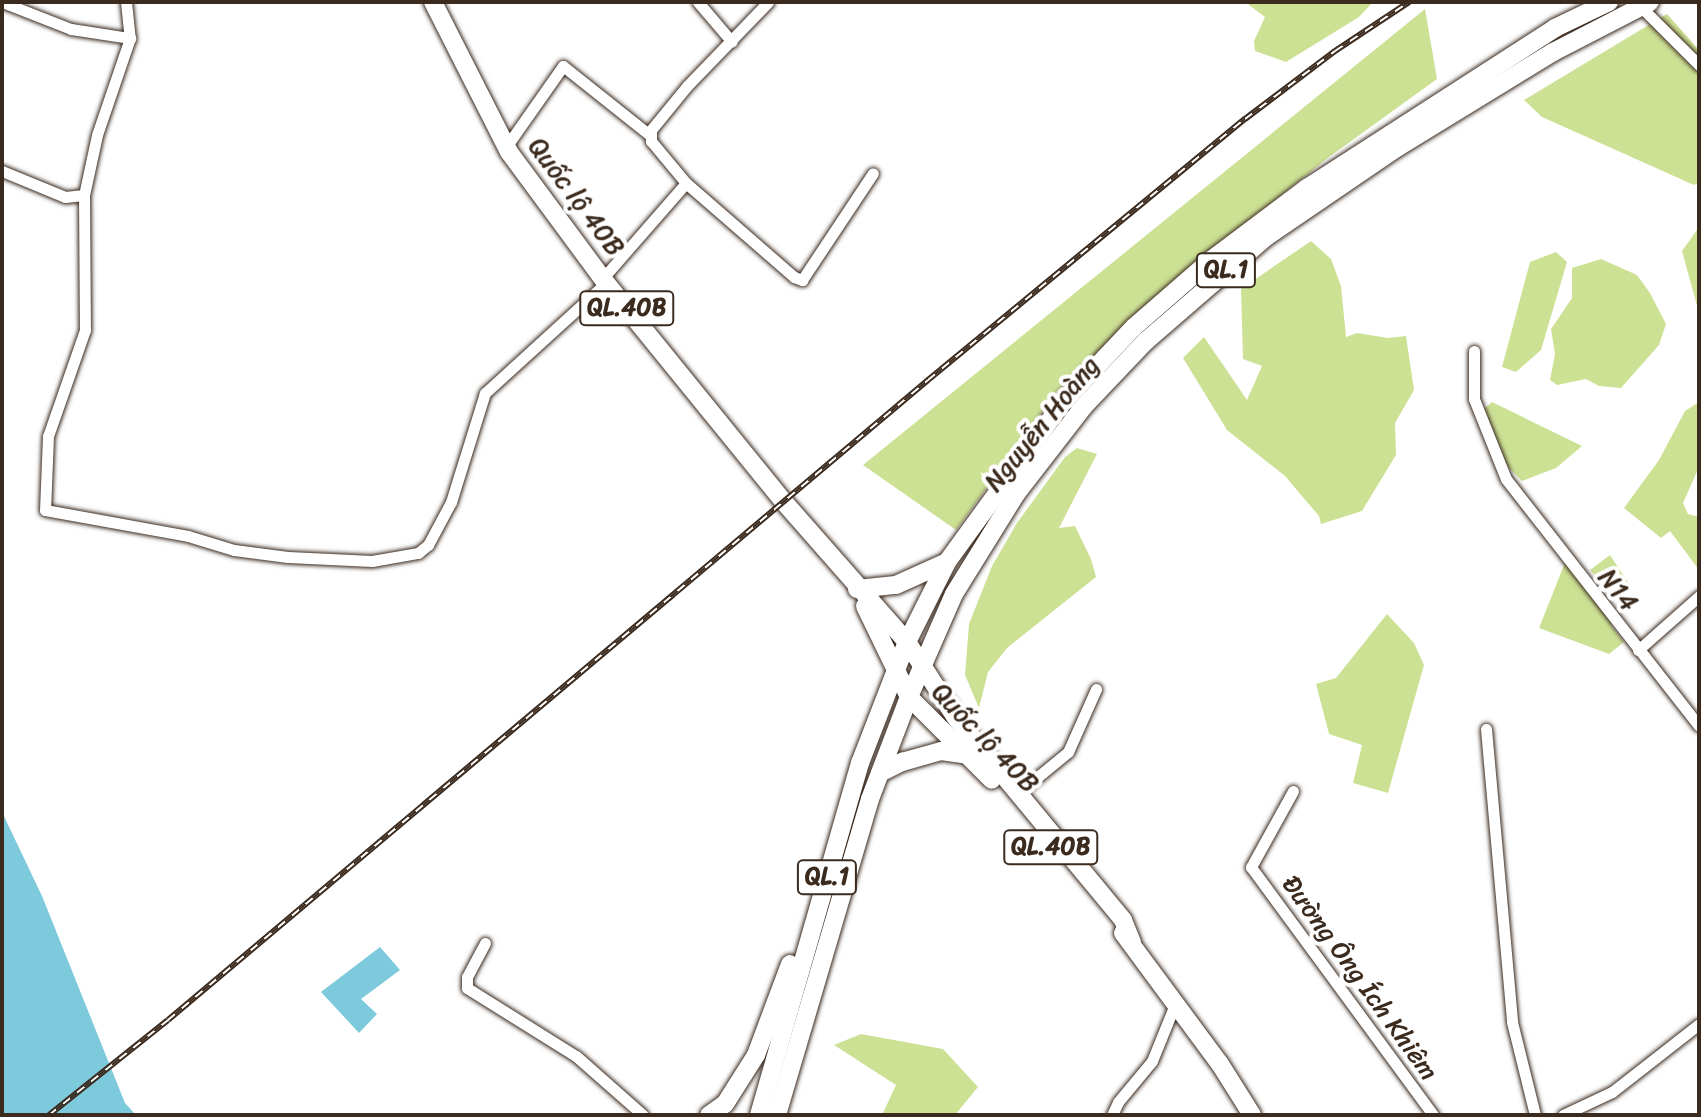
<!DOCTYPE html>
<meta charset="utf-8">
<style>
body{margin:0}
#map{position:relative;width:1701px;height:1117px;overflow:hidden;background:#fff;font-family:Sriracha,sans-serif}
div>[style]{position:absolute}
.green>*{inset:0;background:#cde195}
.water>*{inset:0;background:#7ecadd}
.roads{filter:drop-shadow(0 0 2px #3b2a1e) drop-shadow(0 0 2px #3b2a1e)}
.minor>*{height:11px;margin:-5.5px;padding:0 5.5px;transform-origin:5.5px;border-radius:5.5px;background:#fff}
.trunk>*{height:18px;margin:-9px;padding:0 9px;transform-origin:9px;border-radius:9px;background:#fff}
.rail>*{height:6px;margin-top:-3px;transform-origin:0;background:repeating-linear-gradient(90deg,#fff 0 9px,#3b2a1e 0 18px);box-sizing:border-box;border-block:2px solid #3b2a1e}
span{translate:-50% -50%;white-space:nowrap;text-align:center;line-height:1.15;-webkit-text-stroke:8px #fff;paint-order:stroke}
.shield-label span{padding:2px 6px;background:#fff;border:2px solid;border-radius:6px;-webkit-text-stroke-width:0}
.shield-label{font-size:24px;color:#3b2a1e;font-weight:700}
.street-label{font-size:26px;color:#3b2a1e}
.frame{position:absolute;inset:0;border:4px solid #3b2a1e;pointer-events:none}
</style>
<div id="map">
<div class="green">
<div style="clip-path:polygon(1245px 2px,1373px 2px,1359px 17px,1286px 62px,1255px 51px,1254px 41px,1265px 17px)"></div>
<div style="clip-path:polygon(1425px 9px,1437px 79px,1329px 157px,1172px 282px,1045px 408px,956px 530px,863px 465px)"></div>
<div style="clip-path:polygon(1667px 14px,1699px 50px,1699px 182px,1694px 185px,1542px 117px,1524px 100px)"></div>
<div style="clip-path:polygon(1699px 227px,1699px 313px,1682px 251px)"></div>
<div style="clip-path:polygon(1311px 241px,1331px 259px,1341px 286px,1346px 337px,1357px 333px,1388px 338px,1406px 336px,1414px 390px,1395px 423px,1396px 455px,1362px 511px,1321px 524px,1319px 516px,1285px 476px,1227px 430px,1183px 358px,1204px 337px,1247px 400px,1262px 366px,1243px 359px,1241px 289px)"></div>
<div style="clip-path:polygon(1556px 252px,1567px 262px,1541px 350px,1516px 372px,1502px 367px,1530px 262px)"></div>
<div style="clip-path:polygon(1601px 259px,1637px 275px,1650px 293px,1666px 324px,1659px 345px,1621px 388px,1599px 386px,1586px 379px,1557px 385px,1550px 380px,1555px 354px,1551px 329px,1572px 298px,1572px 268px)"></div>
<div style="clip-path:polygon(1492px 402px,1582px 446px,1556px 468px,1522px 481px,1497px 456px,1476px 416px)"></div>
<div style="clip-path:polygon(1699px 402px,1699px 467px,1683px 503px,1688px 514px,1699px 517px,1699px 570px,1670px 531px,1661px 538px,1624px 508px,1659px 460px,1685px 411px)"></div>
<div style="clip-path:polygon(1077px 448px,1097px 454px,1059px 528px,1075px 526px,1091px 559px,1096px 577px,1007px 648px,988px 672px,979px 708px,965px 675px,969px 624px,992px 566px,1017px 523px,1065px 457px)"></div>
<div style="clip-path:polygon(1610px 555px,1629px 584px,1619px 591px,1605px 586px,1590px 570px)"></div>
<div style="clip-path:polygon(1566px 560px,1613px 618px,1611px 625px,1624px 642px,1609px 654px,1539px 628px)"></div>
<div style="clip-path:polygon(1387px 614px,1414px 643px,1424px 665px,1388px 793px,1353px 783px,1362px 745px,1329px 734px,1316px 684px,1336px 678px)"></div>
<div style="clip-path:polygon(861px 1034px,943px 1049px,978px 1087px,955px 1115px,882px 1115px,896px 1085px,834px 1045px)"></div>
</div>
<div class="water">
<div style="clip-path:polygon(2px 812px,42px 896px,125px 1103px,136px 1115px,2px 1115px)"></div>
<div style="clip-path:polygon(380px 947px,400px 970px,361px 999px,377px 1014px,359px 1033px,321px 992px)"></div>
</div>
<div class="roads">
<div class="minor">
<div style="left:2px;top:2px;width:74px;rotate:21.4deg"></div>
<div style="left:71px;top:29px;width:60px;rotate:8.7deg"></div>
<div style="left:126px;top:2px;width:36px;rotate:84deg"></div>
<div style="left:130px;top:38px;width:102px;rotate:108.8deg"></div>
<div style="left:97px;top:135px;width:61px;rotate:102.2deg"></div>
<div style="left:84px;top:195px;width:135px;rotate:89.6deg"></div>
<div style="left:85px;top:330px;width:112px;rotate:109.2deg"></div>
<div style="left:48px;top:436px;width:74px;rotate:92.3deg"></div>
<div style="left:45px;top:510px;width:145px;rotate:10.3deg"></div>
<div style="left:188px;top:536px;width:48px;rotate:16.9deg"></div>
<div style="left:234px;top:550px;width:54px;rotate:7.4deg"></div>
<div style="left:288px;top:557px;width:84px;rotate:2.7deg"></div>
<div style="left:372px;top:561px;width:47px;rotate:-9.9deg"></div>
<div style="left:418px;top:553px;width:13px;rotate:-39deg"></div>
<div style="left:428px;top:545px;width:49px;rotate:-61.9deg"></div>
<div style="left:451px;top:502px;width:114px;rotate:-72.7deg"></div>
<div style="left:485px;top:393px;width:164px;rotate:-42.3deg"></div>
<div style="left:698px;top:2px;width:52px;rotate:49.6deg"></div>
<div style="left:1642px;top:8px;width:81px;rotate:45deg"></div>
<div style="left:506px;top:147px;width:99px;rotate:-54.9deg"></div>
<div style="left:563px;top:66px;width:112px;rotate:38.5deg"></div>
<div style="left:2px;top:171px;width:68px;rotate:22.4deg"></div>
<div style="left:65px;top:197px;width:19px;rotate:-6deg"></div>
<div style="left:686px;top:183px;width:143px;rotate:41deg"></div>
<div style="left:794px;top:277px;width:9px;rotate:21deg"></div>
<div style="left:802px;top:280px;width:128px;rotate:-56.4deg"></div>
<div style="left:603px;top:278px;width:126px;rotate:-48.9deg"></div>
<div style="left:686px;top:183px;width:55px;rotate:-129.8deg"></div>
<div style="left:651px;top:141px;width:11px;rotate:-90deg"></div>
<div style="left:651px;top:130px;width:57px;rotate:-50.7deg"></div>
<div style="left:687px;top:86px;width:117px;rotate:-46deg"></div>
<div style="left:1474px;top:351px;width:48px;rotate:90deg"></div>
<div style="left:1474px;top:399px;width:86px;rotate:68.2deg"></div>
<div style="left:1506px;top:479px;width:313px;rotate:52deg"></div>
<div style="left:1638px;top:650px;width:81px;rotate:-41.5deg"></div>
<div style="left:1486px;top:729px;width:294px;rotate:84.9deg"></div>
<div style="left:1512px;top:1022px;width:96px;rotate:76.1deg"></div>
<div style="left:1293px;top:791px;width:87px;rotate:118.9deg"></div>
<div style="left:1251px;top:867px;width:308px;rotate:53.7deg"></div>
<div style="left:1018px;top:793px;width:65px;rotate:-39.4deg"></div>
<div style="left:1068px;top:752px;width:69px;rotate:-66deg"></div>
<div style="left:485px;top:943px;width:38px;rotate:118deg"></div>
<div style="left:467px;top:977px;width:11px;rotate:90deg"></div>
<div style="left:467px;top:988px;width:128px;rotate:32deg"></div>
<div style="left:576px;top:1056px;width:89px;rotate:41.4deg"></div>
<div style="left:1112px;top:1115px;width:14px;rotate:-65deg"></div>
<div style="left:1118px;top:1102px;width:53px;rotate:-50.3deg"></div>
<div style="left:1152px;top:1061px;width:61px;rotate:-68deg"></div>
<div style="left:1563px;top:1115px;width:54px;rotate:-25.1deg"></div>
<div style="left:1612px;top:1092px;width:110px;rotate:-38deg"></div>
</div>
<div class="trunk">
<div style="left:433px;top:2px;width:168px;rotate:63.1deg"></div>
<div style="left:509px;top:152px;width:163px;rotate:53.5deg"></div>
<div style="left:606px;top:283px;width:282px;rotate:50.9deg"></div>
<div style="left:784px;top:502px;width:186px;rotate:48.7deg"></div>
<div style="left:907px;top:642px;width:90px;rotate:57.2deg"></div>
<div style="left:956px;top:718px;width:262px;rotate:50.4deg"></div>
<div style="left:1123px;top:920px;width:24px;rotate:68deg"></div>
<div style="left:857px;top:589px;width:39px;rotate:-6deg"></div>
<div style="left:896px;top:585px;width:56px;rotate:-24.3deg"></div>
<div style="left:865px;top:606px;width:101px;rotate:64.2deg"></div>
<div style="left:909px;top:697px;width:117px;rotate:45deg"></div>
<div style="left:880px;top:773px;width:25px;rotate:-27deg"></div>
<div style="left:902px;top:762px;width:41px;rotate:-15.8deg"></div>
<div style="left:941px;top:751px;width:27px;rotate:8deg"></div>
<div style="left:1123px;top:933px;width:163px;rotate:53.5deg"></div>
<div style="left:1220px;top:1064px;width:60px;rotate:57.9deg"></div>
<div style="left:709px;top:1115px;width:19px;rotate:-35deg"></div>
<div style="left:725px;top:1104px;width:58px;rotate:-57.7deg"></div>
<div style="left:756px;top:1055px;width:97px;rotate:-69.5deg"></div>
<div style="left:759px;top:1115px;width:366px;rotate:-74deg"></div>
<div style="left:860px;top:763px;width:130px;rotate:-68.8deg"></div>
<div style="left:907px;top:642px;width:89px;rotate:-63.4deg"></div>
<div style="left:947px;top:562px;width:199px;rotate:-54deg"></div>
<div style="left:1064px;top:401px;width:102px;rotate:-46.6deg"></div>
<div style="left:1134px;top:327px;width:102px;rotate:-41deg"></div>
<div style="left:1211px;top:260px;width:120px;rotate:-36.9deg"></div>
<div style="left:1307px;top:188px;width:295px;rotate:-32.8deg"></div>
<div style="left:1555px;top:28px;width:60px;rotate:-25.7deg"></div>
<div style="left:777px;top:1115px;width:329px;rotate:-73.6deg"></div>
<div style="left:870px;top:799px;width:109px;rotate:-69.1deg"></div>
<div style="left:909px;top:697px;width:112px;rotate:-66.4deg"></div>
<div style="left:954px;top:594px;width:118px;rotate:-58.2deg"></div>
<div style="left:1016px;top:494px;width:111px;rotate:-52.3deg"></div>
<div style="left:1084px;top:406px;width:90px;rotate:-46.4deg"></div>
<div style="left:1146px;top:341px;width:159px;rotate:-40.9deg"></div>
<div style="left:1266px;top:237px;width:160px;rotate:-34.3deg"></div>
<div style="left:1398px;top:147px;width:182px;rotate:-31.5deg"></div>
<div style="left:1553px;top:52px;width:109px;rotate:-27.3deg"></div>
</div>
</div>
<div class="rail">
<div style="left:49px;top:1115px;width:152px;rotate:-38.6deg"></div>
<div style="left:168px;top:1020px;width:994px;rotate:-40.1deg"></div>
<div style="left:928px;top:380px;width:411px;rotate:-39.5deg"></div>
<div style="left:1245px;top:119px;width:113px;rotate:-37.1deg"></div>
<div style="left:1335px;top:51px;width:89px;rotate:-33.5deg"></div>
</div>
<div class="shield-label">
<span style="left:1226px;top:270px">QL.1</span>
<span style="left:627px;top:308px">QL.40B</span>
<span style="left:1051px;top:847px">QL.40B</span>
<span style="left:827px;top:877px">QL.1</span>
</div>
<div class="street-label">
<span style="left:576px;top:197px;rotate:53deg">Quốc lộ 40B</span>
<span style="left:1042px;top:424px;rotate:-51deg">Nguyễn Hoàng</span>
<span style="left:1618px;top:590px;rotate:51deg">N14</span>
<span style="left:985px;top:738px;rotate:46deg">Quốc lộ 40B</span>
<span style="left:1360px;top:978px;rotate:54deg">Đường Ông Ích Khiêm</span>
</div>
<div class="frame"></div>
</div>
